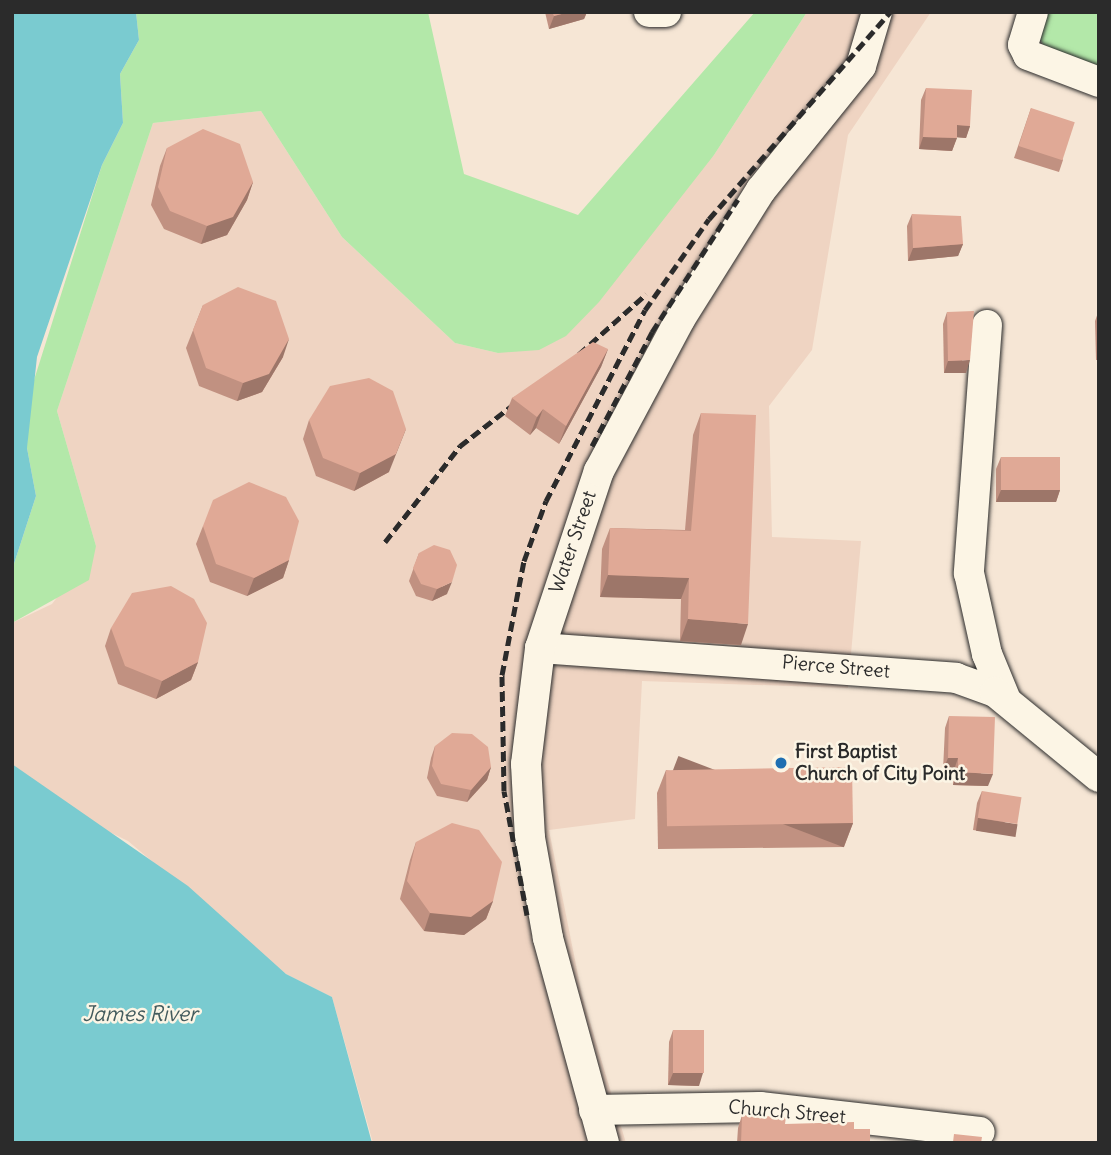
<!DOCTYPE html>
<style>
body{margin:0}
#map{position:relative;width:1111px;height:1155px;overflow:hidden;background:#f6e6d5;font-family:Delius,sans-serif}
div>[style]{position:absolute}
.built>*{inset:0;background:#efd4c2}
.green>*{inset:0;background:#b3e8a9}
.water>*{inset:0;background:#7acbd0}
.roads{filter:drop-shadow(0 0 2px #2b2b2b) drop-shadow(0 0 2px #2b2b2b)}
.street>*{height:30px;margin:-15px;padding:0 15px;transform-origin:15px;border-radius:15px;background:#fcf5e5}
.rail>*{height:5px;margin-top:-2.5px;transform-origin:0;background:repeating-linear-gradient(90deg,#2b2b2b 0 10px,transparent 0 15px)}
.wall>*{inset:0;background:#c19181}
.shaded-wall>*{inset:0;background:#9d7669;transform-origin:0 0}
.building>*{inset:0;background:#e0a996;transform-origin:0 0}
.dots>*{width:19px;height:19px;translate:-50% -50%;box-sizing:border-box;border:4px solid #fcf5e5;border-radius:50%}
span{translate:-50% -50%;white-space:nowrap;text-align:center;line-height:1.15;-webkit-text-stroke:5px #fcf5e5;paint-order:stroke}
.street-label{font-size:19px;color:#2b2b2b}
.poi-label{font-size:19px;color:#2b2b2b;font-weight:700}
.left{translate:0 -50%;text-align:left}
.water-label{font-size:21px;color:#435b5d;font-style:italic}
.frame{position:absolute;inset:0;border:14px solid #2b2b2b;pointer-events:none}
</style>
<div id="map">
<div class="built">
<div style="clip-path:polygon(807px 12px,931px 12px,848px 135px,812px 350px,769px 406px,772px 537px,861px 541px,848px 688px,642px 681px,635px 819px,549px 830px,582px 995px,626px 1143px,373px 1143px,332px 997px,286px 974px,128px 841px,83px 819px,12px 764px,12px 623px,52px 604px,96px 546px,57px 411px,153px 123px,261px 111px,342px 237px,455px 343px,498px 353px,714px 155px)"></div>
</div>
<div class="green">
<div style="clip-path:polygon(136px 12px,428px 12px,464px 174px,578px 215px,755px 12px,807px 12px,714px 155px,599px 302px,566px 336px,539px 350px,498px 353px,455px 343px,342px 237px,261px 111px,153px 123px,57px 411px,96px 546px,89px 580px,12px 623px,12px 570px,36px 496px,27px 448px,28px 399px,102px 165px,123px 123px,120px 74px,139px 40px)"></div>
<div style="clip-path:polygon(1044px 12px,1099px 12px,1099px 73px,1048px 54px,1039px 37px)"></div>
</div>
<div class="water">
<div style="clip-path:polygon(12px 12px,136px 12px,139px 40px,120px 74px,123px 123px,102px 165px,37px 357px,27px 448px,36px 496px,12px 570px)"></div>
<div style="clip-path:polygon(12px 764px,188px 886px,286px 974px,332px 997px,372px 1143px,12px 1143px)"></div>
</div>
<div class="roads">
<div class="street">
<div style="left:649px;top:12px;width:17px"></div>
<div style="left:1033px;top:12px;width:34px;rotate:107deg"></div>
<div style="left:1023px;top:45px;width:11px;rotate:63deg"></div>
<div style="left:1028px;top:55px;width:76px;rotate:20.8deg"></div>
<div style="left:987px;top:325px;width:249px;rotate:94.2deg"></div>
<div style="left:969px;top:573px;width:83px;rotate:77.5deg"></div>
<div style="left:987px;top:654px;width:50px;rotate:67.6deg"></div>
<div style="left:540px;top:648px;width:417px;rotate:4.1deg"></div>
<div style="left:956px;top:678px;width:41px;rotate:19.7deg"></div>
<div style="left:995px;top:692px;width:134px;rotate:39.3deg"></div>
<div style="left:594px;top:1110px;width:166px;rotate:-1deg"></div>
<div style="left:760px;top:1107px;width:221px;rotate:6.5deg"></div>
<div style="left:604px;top:1143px;width:213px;rotate:-105.3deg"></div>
<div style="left:548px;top:938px;width:102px;rotate:-100.2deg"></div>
<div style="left:530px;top:838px;width:74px;rotate:-93.1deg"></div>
<div style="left:526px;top:764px;width:117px;rotate:-83.1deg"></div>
<div style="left:540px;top:648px;width:187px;rotate:-71.6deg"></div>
<div style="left:599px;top:471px;width:172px;rotate:-61.9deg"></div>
<div style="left:680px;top:319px;width:152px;rotate:-57.9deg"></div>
<div style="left:761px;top:190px;width:159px;rotate:-51.1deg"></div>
<div style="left:861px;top:66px;width:56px;rotate:-73.5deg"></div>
</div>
</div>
<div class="rail">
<div style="left:579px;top:354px;width:90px;rotate:-41.8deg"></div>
<div style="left:592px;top:446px;width:129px;rotate:-62.2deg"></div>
<div style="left:652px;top:332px;width:158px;rotate:-57.1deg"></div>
<div style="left:385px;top:542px;width:122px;rotate:-52deg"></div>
<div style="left:460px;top:446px;width:80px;rotate:-37.9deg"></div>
<div style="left:527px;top:915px;width:126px;rotate:-100.5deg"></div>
<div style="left:504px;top:791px;width:116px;rotate:-91deg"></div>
<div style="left:502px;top:675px;width:116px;rotate:-79.1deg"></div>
<div style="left:524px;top:561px;width:64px;rotate:-69.9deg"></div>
<div style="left:546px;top:501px;width:215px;rotate:-62.6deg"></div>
<div style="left:645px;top:310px;width:111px;rotate:-54.9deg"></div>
<div style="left:709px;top:219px;width:275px;rotate:-48.8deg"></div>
</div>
<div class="wall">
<div style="clip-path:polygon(545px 12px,587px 12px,584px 19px,549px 29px)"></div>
<div style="clip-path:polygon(926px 88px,970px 126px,966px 138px,957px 137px,952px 151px,919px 149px,921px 100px)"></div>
<div style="clip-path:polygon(1031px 108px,1063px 160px,1059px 172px,1014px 158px)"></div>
<div style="clip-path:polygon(167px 148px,253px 182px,247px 200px,227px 235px,201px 244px,164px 229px,151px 205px,160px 166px)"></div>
<div style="clip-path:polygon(912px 214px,963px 244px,958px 256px,908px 261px,907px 226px)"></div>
<div style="clip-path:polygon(1099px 242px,1099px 278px,1098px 278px,1097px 246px)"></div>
<div style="clip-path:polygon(203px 305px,283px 357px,262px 392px,237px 401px,199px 386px,186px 348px)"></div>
<div style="clip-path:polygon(1099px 310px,1099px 360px,1096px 360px,1095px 321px)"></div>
<div style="clip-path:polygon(947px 312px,966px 373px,944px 373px,943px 324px)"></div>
<div style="clip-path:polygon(608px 349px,601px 367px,559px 444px,536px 428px,530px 435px,505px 416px,512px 398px)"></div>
<div style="clip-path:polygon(701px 413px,741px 645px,680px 641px,681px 599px,600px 597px,602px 549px,610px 528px,685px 530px,693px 435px)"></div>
<div style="clip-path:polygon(309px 420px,389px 472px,354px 491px,316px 476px,303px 439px)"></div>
<div style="clip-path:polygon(1001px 457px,1060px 490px,1056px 502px,996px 502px,996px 469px)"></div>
<div style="clip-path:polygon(203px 526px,289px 560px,283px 578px,247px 596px,210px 582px,196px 544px)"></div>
<div style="clip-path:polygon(419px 553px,447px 594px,432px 601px,416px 596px,409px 581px)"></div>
<div style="clip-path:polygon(111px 628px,198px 662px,191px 680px,156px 699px,118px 684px,105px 646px)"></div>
<div style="clip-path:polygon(949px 716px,988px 786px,953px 785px,954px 770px,943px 770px,945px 728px)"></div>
<div style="clip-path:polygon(435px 746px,491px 767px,487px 780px,467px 802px,437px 796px,427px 778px,431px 758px)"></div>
<div style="clip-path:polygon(666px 770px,853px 823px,844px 847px,658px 849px,657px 793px)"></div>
<div style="clip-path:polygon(982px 791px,1014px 836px,973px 830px,977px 803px)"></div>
<div style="clip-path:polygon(416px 842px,493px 901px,486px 919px,464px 935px,424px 931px,400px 899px,410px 860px)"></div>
<div style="clip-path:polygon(673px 1030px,699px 1086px,668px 1085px,669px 1042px)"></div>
<div style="clip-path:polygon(742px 1115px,785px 1124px,854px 1129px,870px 1143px,737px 1143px,738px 1128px)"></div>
</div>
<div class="shaded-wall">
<div style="clip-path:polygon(569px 12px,587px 12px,584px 19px,549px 29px,554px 16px)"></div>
<div style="clip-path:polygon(957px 125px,970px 126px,966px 138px,953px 137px)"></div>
<div style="clip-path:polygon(923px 137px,957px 138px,952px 151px,919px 149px)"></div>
<div style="clip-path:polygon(253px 182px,247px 200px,227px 235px,201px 244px,207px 226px)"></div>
<div style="clip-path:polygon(963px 244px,958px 256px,908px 261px,913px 248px)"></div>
<div style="clip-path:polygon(289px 339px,283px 357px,262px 392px,237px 401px,243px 383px)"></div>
<div style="clip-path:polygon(608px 349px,601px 367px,559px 444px,566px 426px)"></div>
<div style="clip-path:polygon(970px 360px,966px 373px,944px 373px,948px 361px)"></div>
<div style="clip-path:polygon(543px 409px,536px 428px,530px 435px,537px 417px)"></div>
<div style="clip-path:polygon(406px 429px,389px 472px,354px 491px,360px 473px)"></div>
<div style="clip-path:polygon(1001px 490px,1060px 490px,1056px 502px,996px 502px)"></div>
<div style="clip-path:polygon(289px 560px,283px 578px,247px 596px,254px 578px)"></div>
<div style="clip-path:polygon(608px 575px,689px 578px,681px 599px,600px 597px)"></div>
<div style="clip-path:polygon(452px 582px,447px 594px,432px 601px,437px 589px)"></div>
<div style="clip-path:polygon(688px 619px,748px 624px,741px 645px,680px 641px)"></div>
<div style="clip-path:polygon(198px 662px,191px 680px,156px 699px,162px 681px)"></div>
<div style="clip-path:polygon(948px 758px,958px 758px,954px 770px,943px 770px)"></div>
<div style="clip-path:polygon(491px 767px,487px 780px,467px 802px,471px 790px)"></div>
<div style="clip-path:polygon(958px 772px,993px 774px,988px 786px,953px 785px)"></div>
<div style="left:978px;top:818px;width:40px;height:13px;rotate:9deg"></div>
<div style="left:853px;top:823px;width:26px;height:187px;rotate:111deg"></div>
<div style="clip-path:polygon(493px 901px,486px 919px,464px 935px,424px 931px,430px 913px)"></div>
<div style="clip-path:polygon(673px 1073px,703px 1073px,699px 1086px,668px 1085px)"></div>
</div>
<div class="building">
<div style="clip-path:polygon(552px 12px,569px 12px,554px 16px)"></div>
<div style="clip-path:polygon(926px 88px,972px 90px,970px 126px,957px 125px,957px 138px,923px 137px)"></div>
<div style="left:1031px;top:108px;width:46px;height:40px;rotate:18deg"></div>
<div style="clip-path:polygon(203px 129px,240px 144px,253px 182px,233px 217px,207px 226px,170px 211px,158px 187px,167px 148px)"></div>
<div style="clip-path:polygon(912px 214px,961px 216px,963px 244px,913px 248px)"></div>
<div style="clip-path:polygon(238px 287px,276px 301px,289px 339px,269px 374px,243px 383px,206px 368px,193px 330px,203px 305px)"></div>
<div style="clip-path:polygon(974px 311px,970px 360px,948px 361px,947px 312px)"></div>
<div style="clip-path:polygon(593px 342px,608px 349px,566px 426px,543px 409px,537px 417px,512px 398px)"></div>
<div style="clip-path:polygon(369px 378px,393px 391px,406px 429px,396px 454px,360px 473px,323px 458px,309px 420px,330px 386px)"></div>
<div style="clip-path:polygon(701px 413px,756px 415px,748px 624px,688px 619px,689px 578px,608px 575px,610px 528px,691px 531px)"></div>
<div style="left:1001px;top:457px;width:59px;height:33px"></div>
<div style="clip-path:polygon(249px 482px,286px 497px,299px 521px,289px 560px,254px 578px,216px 564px,203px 526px,213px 500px)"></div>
<div style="clip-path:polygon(434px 545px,450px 550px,457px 565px,452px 582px,437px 589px,421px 584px,413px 568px,419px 553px)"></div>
<div style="clip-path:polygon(171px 586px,194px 599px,207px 623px,198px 662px,162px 681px,125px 666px,111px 628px,132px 593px)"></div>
<div style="clip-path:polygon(949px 716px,995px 717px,993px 774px,958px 772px,958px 758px,948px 758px)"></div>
<div style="clip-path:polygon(452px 733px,472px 734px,488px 747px,491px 767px,471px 790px,441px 784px,432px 766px,435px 746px)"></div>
<div style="left:852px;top:767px;width:56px;height:186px;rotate:89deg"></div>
<div style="left:982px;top:791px;width:40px;height:27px;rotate:9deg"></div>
<div style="clip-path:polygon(452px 823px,479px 830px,502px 862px,493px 901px,471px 917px,430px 913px,407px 881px,416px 842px)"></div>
<div style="left:673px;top:1030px;width:31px;height:43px"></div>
<div style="clip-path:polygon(742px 1115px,786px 1117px,785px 1124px,854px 1122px,854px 1129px,870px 1129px,870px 1143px,741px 1143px)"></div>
<div style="clip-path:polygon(954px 1134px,982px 1137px,981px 1143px,945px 1143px,946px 1141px,953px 1142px)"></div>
</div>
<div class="dots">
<div style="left:781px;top:763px;background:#1f6fb2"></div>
</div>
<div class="street-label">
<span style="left:573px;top:542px;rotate:-71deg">Water Street</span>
<span style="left:836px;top:667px;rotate:5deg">Pierce Street</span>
<span style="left:787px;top:1112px;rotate:5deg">Church Street</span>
</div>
<div class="poi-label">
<span class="left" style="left:795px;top:763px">First Baptist<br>Church of City Point</span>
</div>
<div class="water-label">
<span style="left:140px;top:1014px">James River</span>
</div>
<div class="frame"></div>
</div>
